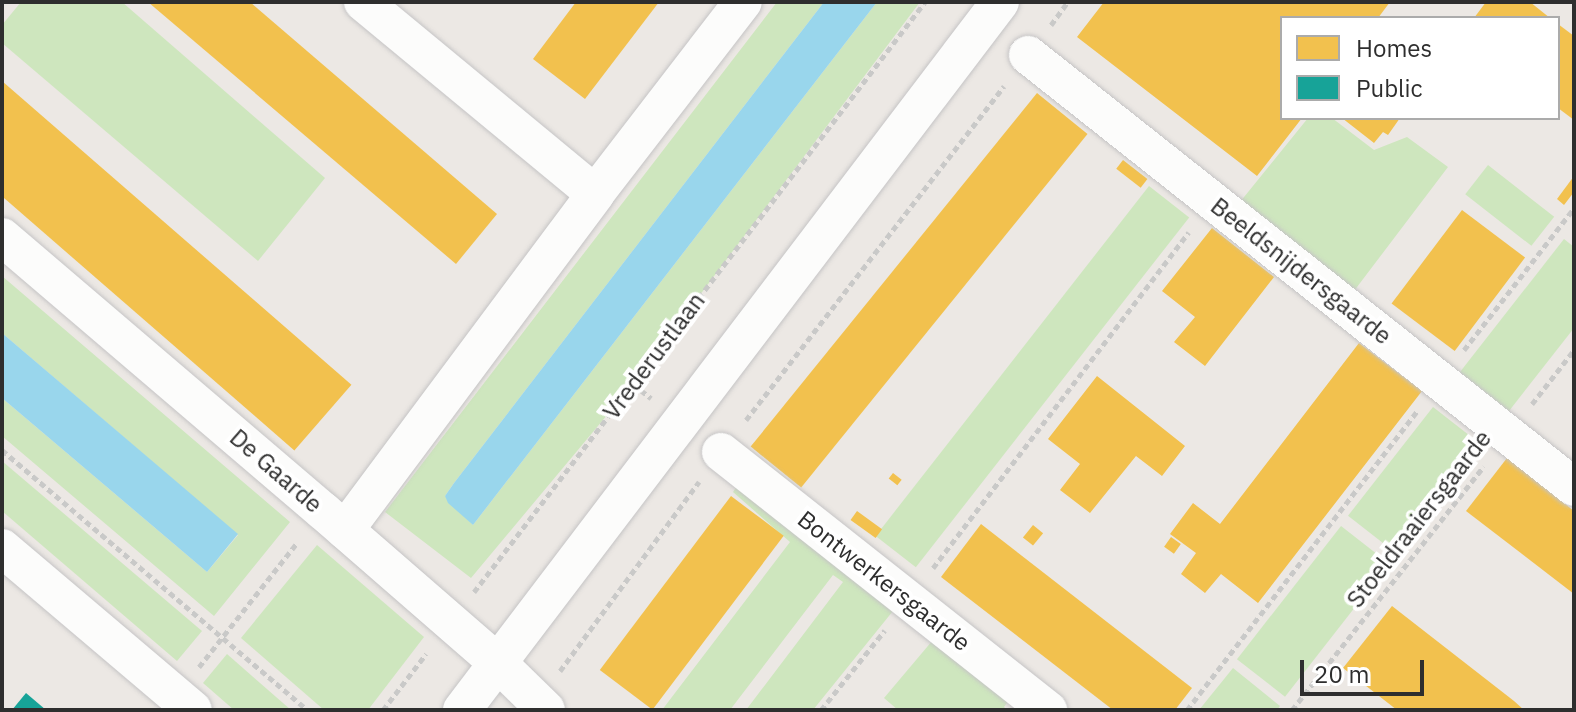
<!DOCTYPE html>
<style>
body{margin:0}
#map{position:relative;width:1576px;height:712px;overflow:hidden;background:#ece8e4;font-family:"IBM Plex Sans",sans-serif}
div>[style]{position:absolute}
.green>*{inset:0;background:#cee6be;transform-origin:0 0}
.water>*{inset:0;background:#99d6ec}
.homes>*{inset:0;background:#f2c14e;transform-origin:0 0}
.public>*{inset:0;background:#17a398}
.path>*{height:5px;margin-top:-2.5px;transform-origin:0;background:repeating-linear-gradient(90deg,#c9c9c8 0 6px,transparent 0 10px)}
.roads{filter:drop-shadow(0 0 2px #c5c4c5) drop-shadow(0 0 2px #c5c4c5)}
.street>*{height:38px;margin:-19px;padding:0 19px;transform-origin:19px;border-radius:19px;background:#fcfcfb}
span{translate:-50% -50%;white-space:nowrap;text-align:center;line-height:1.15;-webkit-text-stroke:8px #fff;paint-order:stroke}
.street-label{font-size:24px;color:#2e2e2e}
.frame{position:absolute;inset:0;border:4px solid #2e2e2e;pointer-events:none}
.legend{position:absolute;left:1280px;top:16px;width:280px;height:104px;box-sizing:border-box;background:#fff;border:2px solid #ababab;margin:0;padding:10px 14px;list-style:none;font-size:24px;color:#2e2e2e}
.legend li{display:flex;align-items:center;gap:16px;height:40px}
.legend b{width:40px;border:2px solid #ababab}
.scale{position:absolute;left:1300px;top:660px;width:124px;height:36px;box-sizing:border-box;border:4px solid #2e2e2e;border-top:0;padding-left:10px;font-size:24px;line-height:28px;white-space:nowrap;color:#2e2e2e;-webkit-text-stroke:6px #fff;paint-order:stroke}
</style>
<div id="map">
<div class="green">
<div style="clip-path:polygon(21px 2px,122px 2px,325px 178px,258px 261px,2px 43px,2px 25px)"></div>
<div style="clip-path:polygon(777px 2px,824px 2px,454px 483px,445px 496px,473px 525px,877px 2px,920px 2px,633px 384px,471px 578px,385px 512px)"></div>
<div style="clip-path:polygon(1308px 118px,1332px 118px,1374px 150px,1407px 137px,1448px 167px,1354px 291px,1240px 202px)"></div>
<div style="left:1488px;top:165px;width:84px;height:37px;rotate:38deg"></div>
<div style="left:1149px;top:186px;width:51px;height:444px;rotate:38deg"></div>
<div style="clip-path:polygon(1564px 239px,1574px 247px,1574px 328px,1509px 411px,1460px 372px)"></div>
<div style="clip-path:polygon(2px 276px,290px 522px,214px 616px,2px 436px,2px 398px,207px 572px,238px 535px,2px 333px)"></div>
<div style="left:1433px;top:407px;width:61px;height:138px;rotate:38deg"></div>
<div style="clip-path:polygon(2px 461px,202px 631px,177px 661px,2px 511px)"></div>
<div style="clip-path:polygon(739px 483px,897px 606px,813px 710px,746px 710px,843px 582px,833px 575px,730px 710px,662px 710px,790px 542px,733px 492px)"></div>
<div style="left:1341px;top:526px;width:61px;height:169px;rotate:38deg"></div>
<div style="clip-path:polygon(317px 545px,424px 637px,368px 710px,324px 710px,241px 638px)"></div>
<div style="clip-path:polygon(938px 634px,1012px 696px,1004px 707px,1007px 710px,898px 710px,884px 698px)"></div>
<div style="clip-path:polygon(227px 654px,291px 710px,234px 710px,203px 683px)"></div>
<div style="clip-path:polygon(1233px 668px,1280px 706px,1277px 710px,1199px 710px)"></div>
</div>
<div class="water">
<div style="clip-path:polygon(824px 2px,877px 2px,473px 525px,448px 503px,445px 496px,454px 483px)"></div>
<div style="clip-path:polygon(2px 333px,238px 534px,207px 572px,2px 398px)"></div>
</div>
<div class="homes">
<div style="clip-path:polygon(148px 2px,250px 2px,497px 214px,456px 264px)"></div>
<div style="clip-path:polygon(576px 2px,659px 2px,585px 99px,533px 59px)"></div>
<div style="clip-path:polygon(1104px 2px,1390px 2px,1378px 18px,1282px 18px,1282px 118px,1302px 118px,1257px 176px,1077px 37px)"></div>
<div style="clip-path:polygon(1486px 2px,1530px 2px,1550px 18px,1474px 18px)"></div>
<div style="clip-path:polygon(1558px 24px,1574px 36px,1574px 120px,1558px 108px)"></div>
<div style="left:2px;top:81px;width:463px;height:87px;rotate:41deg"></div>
<div style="left:1037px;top:93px;width:65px;height:455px;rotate:39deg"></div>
<div style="clip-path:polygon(1342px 118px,1400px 118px,1388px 135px,1383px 132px,1374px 143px)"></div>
<div style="left:1123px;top:160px;width:31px;height:11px;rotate:38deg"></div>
<div style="clip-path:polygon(1574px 176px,1574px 192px,1564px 205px,1557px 199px)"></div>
<div style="left:1462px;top:210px;width:79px;height:117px;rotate:37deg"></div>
<div style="clip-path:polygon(1212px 228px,1274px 277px,1205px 366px,1174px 342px,1195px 317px,1162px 291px)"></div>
<div style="clip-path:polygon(1359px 343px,1422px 391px,1258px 603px,1221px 574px,1205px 593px,1181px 574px,1196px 553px,1170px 534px,1193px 503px,1220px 524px)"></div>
<div style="clip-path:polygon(1097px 376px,1185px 446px,1162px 476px,1136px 456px,1090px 513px,1060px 490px,1080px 464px,1048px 439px)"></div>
<div style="clip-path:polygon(1507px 458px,1574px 511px,1574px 594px,1466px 511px)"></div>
<div style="left:893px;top:473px;width:11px;height:7px;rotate:38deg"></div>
<div style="left:731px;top:496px;width:66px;height:218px;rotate:37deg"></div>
<div style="left:857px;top:511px;width:31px;height:11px;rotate:36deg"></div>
<div style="clip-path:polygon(981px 524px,1192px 688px,1175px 710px,1113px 710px,941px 577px)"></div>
<div style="left:1033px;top:525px;width:13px;height:16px;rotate:39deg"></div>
<div style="left:1171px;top:537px;width:12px;height:12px;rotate:35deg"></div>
<div style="clip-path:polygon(1392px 606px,1514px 701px,1524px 710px,1397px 710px,1343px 668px)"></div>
</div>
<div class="public">
<div style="clip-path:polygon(26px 693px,46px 710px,12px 710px)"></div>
</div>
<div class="path">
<div style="left:1051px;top:25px;width:29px;rotate:-54deg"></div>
<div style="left:1464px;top:350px;width:180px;rotate:-52.2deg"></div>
<div style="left:633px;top:384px;width:23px;rotate:38deg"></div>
<div style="left:1532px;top:404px;width:68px;rotate:-52.1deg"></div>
<div style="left:746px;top:420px;width:422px;rotate:-52.3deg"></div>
<div style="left:2px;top:450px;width:401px;rotate:40.4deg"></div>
<div style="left:933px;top:568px;width:422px;rotate:-52.7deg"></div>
<div style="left:474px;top:592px;width:743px;rotate:-52.61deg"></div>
<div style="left:199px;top:667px;width:158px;rotate:-51.7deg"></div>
<div style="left:560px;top:671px;width:235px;rotate:-53.7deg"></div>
<div style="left:383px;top:710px;width:71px;rotate:-52.5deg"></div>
<div style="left:821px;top:710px;width:102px;rotate:-51.3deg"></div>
<div style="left:1187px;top:710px;width:377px;rotate:-52.4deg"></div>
<div style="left:1292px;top:710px;width:310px;rotate:-51.8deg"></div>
</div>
<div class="roads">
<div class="street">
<div style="left:363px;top:2px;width:301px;rotate:39.6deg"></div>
<div style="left:1028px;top:55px;width:696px;rotate:38.35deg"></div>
<div style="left:2px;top:237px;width:422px;rotate:40.5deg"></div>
<div style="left:323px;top:511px;width:232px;rotate:41deg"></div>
<div style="left:498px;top:663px;width:67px;rotate:44.4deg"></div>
<div style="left:721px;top:452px;width:417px;rotate:38.3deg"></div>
<div style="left:345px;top:530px;width:419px;rotate:-53.3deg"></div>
<div style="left:595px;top:194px;width:242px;rotate:-52.4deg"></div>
<div style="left:2px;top:548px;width:250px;rotate:40.3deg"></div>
<div style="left:462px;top:710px;width:889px;rotate:-52.77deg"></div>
</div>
</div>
<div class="street-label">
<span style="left:1301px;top:271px;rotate:38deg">Beeldsnijdersgaarde</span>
<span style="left:654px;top:356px;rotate:-53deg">Vrederustlaan</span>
<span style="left:276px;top:471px;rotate:41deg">De Gaarde</span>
<span style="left:1419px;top:519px;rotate:-52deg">Stoeldraaiersgaarde</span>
<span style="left:884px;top:581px;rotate:38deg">Bontwerkersgaarde</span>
</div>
<div class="frame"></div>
<ul class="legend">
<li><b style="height:22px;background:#f2c14e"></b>Homes</li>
<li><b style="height:22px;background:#17a398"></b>Public</li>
</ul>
<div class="scale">20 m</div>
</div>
